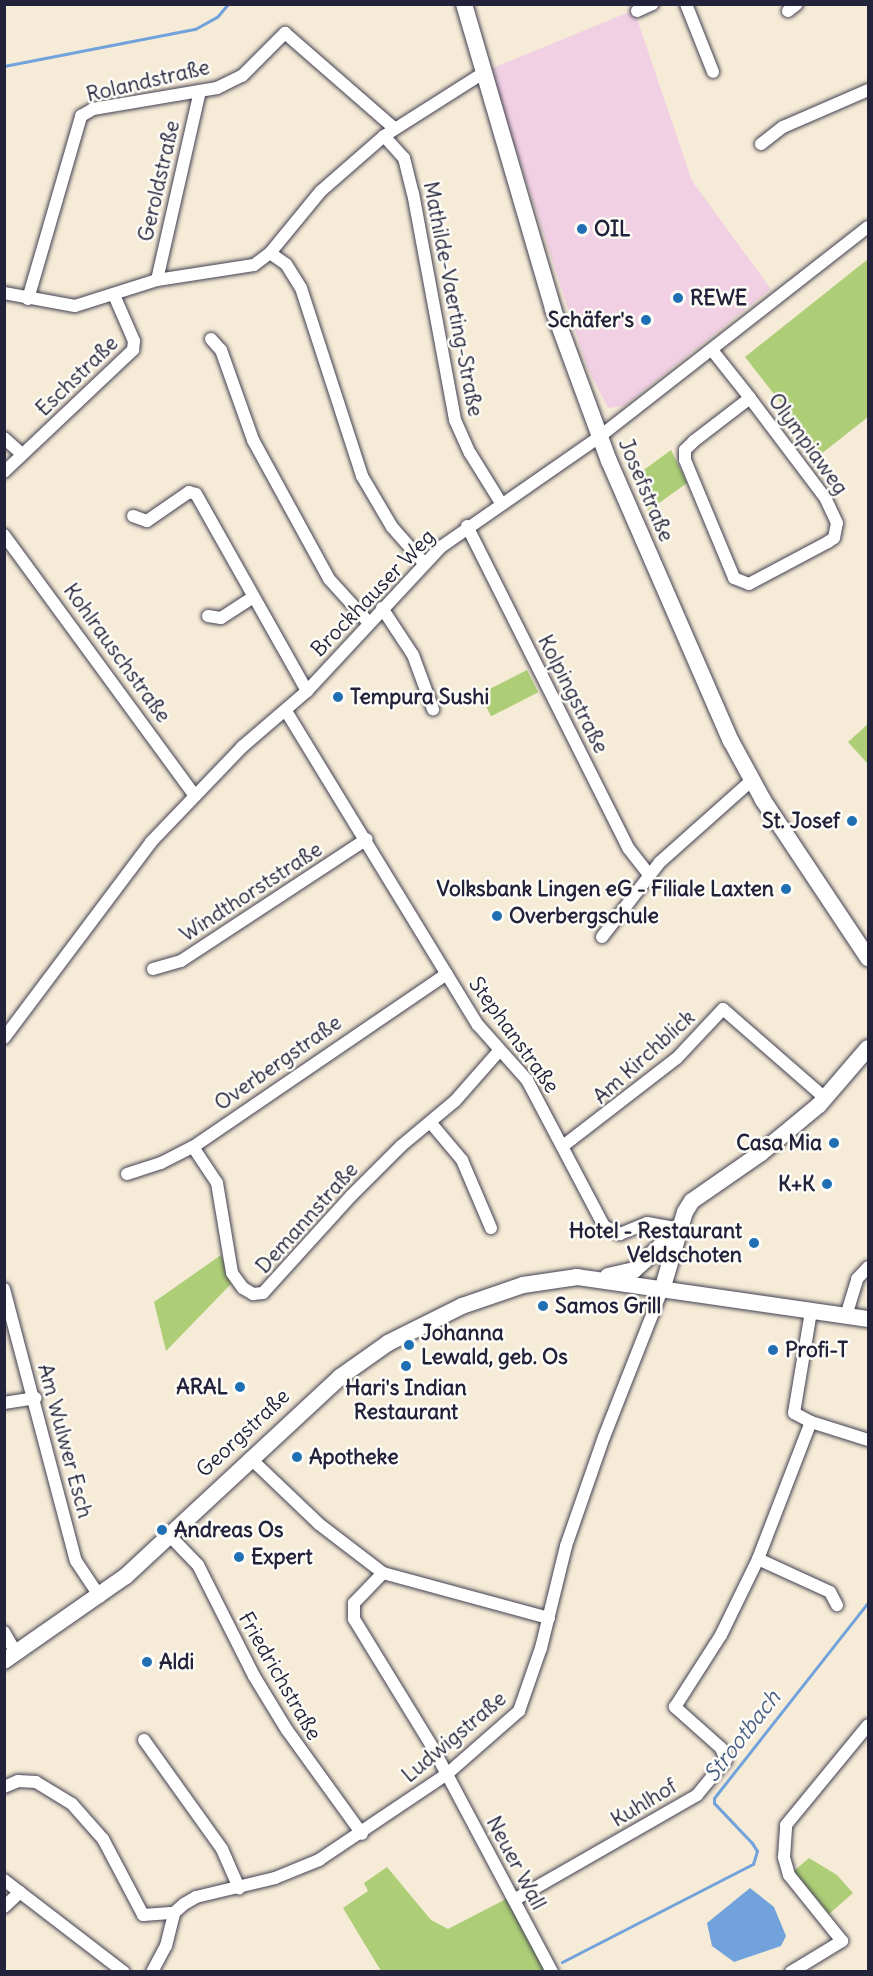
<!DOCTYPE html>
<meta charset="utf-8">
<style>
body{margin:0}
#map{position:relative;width:873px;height:1976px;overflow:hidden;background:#f6ebd6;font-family:Delius,sans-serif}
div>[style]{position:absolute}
.built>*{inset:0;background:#f1d0e3}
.green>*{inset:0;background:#adce77;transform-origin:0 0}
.water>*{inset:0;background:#71a2db}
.stream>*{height:3px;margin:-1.5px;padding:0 1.5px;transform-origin:1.5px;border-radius:1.5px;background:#71a2db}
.roads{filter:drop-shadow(0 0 2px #424052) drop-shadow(0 0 2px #424052)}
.street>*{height:12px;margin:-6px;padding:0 6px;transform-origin:6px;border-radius:6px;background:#fff}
.secondary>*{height:16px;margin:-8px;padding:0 8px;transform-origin:8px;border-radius:8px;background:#fff}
.dots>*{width:16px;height:16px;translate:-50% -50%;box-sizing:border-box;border:3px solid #fdfcf7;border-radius:50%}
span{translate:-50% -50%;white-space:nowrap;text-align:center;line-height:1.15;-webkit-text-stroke:5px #fdfcf7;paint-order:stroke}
.street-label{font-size:21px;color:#22223b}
.poi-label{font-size:21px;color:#22223b;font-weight:700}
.left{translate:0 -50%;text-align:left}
.right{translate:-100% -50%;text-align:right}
.water-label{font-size:22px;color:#465c83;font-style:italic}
.frame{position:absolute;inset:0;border:6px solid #22223b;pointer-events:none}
</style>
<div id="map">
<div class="built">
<div style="clip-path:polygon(634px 10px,692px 181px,771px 289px,624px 406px,608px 408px,587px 367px,490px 69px)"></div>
</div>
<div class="green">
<div style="clip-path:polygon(868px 259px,868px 417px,821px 454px,745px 357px)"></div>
<div style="clip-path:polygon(671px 450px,687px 483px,648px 511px,637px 475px)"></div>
<div style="left:527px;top:670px;width:25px;height:53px;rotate:63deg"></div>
<div style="clip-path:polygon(868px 724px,868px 764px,848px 742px)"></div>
<div style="clip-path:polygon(221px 1255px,231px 1284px,166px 1351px,154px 1302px)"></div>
<div style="clip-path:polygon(809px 1858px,837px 1875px,853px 1893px,829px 1914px,794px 1871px)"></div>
<div style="clip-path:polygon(387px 1867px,431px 1920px,448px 1929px,512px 1896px,549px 1971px,381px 1971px,343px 1908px,368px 1891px,364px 1883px)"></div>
</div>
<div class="water">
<div style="clip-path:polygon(750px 1888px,774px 1907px,786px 1936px,781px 1946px,734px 1962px,712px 1946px,707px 1923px)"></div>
</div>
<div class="stream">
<div style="left:4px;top:66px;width:195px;rotate:-11deg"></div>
<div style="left:195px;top:29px;width:25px;rotate:-29deg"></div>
<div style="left:217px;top:17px;width:17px;rotate:-50deg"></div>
<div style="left:562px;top:1962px;width:215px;rotate:-27.2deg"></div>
<div style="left:753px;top:1864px;width:14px;rotate:-73deg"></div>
<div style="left:757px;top:1851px;width:9px;rotate:-122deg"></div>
<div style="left:752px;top:1843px;width:55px;rotate:-133.5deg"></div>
<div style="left:714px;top:1803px;width:5px;rotate:-90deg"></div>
<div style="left:714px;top:1798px;width:249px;rotate:-51.8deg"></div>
</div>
<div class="roads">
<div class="street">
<div style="left:686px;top:4px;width:73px;rotate:68.3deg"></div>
<div style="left:637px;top:11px;width:17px;rotate:-24deg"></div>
<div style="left:788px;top:11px;width:11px;rotate:-38deg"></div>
<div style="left:384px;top:136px;width:30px;rotate:48deg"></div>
<div style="left:404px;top:158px;width:36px;rotate:76deg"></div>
<div style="left:413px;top:193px;width:231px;rotate:79.5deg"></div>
<div style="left:455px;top:420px;width:36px;rotate:66deg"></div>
<div style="left:470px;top:453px;width:59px;rotate:58.2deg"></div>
<div style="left:761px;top:144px;width:28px;rotate:-38deg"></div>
<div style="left:783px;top:127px;width:93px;rotate:-23.5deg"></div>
<div style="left:270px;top:253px;width:19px;rotate:35deg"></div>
<div style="left:286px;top:264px;width:28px;rotate:58deg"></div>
<div style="left:301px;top:288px;width:198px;rotate:72deg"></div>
<div style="left:362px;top:476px;width:59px;rotate:59.5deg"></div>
<div style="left:392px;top:527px;width:48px;rotate:48.4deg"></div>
<div style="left:157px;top:280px;width:194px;rotate:-77.2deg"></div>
<div style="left:4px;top:293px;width:72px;rotate:10.4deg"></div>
<div style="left:75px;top:306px;width:86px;rotate:-17.6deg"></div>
<div style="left:157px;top:280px;width:98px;rotate:-8.8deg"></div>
<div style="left:254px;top:265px;width:20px;rotate:-37deg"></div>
<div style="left:270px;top:253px;width:80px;rotate:-50.6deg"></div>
<div style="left:321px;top:191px;width:84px;rotate:-41.1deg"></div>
<div style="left:384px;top:136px;width:120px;rotate:-32.4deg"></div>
<div style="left:28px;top:299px;width:191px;rotate:-73.8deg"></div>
<div style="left:81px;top:116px;width:14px;rotate:-30deg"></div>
<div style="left:93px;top:109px;width:126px;rotate:-9.6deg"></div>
<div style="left:217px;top:88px;width:28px;rotate:-26deg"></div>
<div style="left:242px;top:76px;width:61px;rotate:-45deg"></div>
<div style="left:285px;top:33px;width:145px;rotate:41.1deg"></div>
<div style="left:211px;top:339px;width:15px;rotate:48deg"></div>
<div style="left:221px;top:350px;width:96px;rotate:70.4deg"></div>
<div style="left:253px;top:440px;width:158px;rotate:61.3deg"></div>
<div style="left:329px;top:579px;width:59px;rotate:47.7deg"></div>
<div style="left:712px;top:350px;width:61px;rotate:51.6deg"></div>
<div style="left:750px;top:398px;width:71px;rotate:142.5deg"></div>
<div style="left:694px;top:441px;width:13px;rotate:135deg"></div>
<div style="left:685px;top:450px;width:10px;rotate:90deg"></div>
<div style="left:685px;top:460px;width:128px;rotate:67.4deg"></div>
<div style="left:734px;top:578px;width:16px;rotate:22deg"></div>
<div style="left:749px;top:584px;width:89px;rotate:-28deg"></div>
<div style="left:828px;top:542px;width:7px;rotate:-34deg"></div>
<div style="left:834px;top:538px;width:15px;rotate:-79deg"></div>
<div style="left:837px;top:523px;width:26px;rotate:-115deg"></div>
<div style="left:826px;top:499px;width:126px;rotate:-127deg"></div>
<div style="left:4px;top:438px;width:24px;rotate:42deg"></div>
<div style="left:4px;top:472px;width:178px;rotate:-43.4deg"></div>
<div style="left:133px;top:350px;width:9px;rotate:-84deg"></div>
<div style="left:134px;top:341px;width:50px;rotate:-113.5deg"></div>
<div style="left:133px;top:516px;width:15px;rotate:20deg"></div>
<div style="left:147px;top:521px;width:51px;rotate:-34.6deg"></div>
<div style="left:189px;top:492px;width:7px;rotate:16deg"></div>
<div style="left:196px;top:494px;width:226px;rotate:60.6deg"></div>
<div style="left:467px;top:526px;width:361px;rotate:63.4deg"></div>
<div style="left:629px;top:849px;width:33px;rotate:52deg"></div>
<div style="left:4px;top:535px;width:323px;rotate:53.8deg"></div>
<div style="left:382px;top:608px;width:56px;rotate:56.6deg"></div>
<div style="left:413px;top:655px;width:58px;rotate:69.7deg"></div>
<div style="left:208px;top:616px;width:13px;rotate:9deg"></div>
<div style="left:221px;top:618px;width:37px;rotate:-33deg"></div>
<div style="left:286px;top:711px;width:368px;rotate:58.6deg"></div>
<div style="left:478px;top:1025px;width:74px;rotate:48.3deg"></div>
<div style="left:527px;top:1080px;width:165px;rotate:62.2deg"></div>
<div style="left:604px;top:1226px;width:18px;rotate:27deg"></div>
<div style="left:620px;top:1234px;width:29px;rotate:-22deg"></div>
<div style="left:647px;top:1223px;width:34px;rotate:10deg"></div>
<div style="left:602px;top:937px;width:95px;rotate:-52.3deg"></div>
<div style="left:660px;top:862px;width:123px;rotate:-41.7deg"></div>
<div style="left:153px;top:969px;width:29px;rotate:-16deg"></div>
<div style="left:181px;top:961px;width:222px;rotate:-33.3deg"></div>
<div style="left:4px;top:1038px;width:245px;rotate:-53.1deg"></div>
<div style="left:151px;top:842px;width:132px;rotate:-46.2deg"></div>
<div style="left:242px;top:747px;width:86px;rotate:-40.7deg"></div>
<div style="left:307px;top:691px;width:197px;rotate:-47.1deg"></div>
<div style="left:441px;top:547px;width:193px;rotate:-34.8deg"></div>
<div style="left:599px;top:437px;width:341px;rotate:-38deg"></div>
<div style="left:430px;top:1122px;width:50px;rotate:49.9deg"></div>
<div style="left:462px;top:1160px;width:74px;rotate:66.9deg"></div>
<div style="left:563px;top:1146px;width:144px;rotate:-37.7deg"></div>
<div style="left:677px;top:1058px;width:67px;rotate:-46.8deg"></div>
<div style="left:723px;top:1009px;width:135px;rotate:41.1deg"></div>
<div style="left:193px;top:1147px;width:43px;rotate:56.3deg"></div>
<div style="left:217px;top:1183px;width:91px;rotate:80.5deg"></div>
<div style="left:232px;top:1273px;width:19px;rotate:54deg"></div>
<div style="left:243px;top:1288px;width:12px;rotate:31deg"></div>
<div style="left:253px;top:1294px;width:10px;rotate:-6deg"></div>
<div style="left:263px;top:1293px;width:132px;rotate:-47.8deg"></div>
<div style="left:352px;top:1195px;width:69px;rotate:-45deg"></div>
<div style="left:401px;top:1146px;width:70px;rotate:-39.8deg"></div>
<div style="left:455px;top:1101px;width:67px;rotate:-48.7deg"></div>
<div style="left:127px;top:1174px;width:36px;rotate:-18deg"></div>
<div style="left:161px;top:1163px;width:36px;rotate:-27deg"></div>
<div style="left:193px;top:1147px;width:307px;rotate:-34.3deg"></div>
<div style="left:4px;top:1289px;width:281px;rotate:75.2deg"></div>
<div style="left:76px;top:1561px;width:43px;rotate:56.3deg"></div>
<div style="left:846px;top:1316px;width:39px;rotate:-73deg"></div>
<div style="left:857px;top:1279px;width:16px;rotate:-47deg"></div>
<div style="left:4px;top:1403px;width:32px;rotate:-9deg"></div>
<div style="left:811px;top:1422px;width:60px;rotate:17.5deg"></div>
<div style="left:250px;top:1458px;width:95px;rotate:43.7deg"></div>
<div style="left:319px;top:1524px;width:81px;rotate:37.4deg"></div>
<div style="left:383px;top:1573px;width:172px;rotate:15.2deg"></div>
<div style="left:169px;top:1535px;width:42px;rotate:46deg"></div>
<div style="left:198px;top:1565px;width:124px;rotate:63.2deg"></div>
<div style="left:254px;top:1676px;width:63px;rotate:58.6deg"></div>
<div style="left:287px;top:1730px;width:128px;rotate:54.2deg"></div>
<div style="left:758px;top:1559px;width:79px;rotate:24.6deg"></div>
<div style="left:830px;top:1592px;width:15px;rotate:62deg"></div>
<div style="left:383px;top:1573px;width:42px;rotate:134deg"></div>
<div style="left:354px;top:1603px;width:16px;rotate:90deg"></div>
<div style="left:354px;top:1619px;width:151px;rotate:58.5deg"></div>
<div style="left:433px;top:1748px;width:254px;rotate:62deg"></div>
<div style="left:4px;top:1632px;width:24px;rotate:60deg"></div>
<div style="left:144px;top:1740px;width:134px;rotate:54.4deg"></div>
<div style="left:222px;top:1849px;width:43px;rotate:66.4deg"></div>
<div style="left:4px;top:1787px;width:15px;rotate:-23deg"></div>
<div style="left:18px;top:1781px;width:18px;rotate:3deg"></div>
<div style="left:36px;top:1782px;width:42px;rotate:31.4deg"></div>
<div style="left:72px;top:1804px;width:47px;rotate:48.5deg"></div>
<div style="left:103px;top:1839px;width:86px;rotate:62.2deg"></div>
<div style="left:143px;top:1915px;width:31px;rotate:-4deg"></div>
<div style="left:4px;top:1880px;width:151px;rotate:37.5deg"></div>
<div style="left:514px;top:1900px;width:211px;rotate:-29.8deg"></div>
<div style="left:697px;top:1795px;width:45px;rotate:-50.4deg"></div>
<div style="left:726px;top:1760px;width:13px;rotate:-113deg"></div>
<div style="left:721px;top:1748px;width:62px;rotate:-138.3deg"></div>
<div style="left:675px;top:1707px;width:85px;rotate:-57.4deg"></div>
<div style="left:721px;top:1635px;width:85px;rotate:-64deg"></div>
<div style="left:758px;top:1559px;width:147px;rotate:-68.9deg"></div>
<div style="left:811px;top:1422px;width:19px;rotate:-152deg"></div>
<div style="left:794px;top:1413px;width:103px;rotate:-80.5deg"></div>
<div style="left:4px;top:1907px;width:22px;rotate:-43deg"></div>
<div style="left:152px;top:1972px;width:30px;rotate:-62deg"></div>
<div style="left:166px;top:1946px;width:34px;rotate:-76deg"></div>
<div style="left:174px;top:1913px;width:13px;rotate:-42deg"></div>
<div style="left:184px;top:1904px;width:14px;rotate:-30deg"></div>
<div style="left:196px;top:1897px;width:81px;rotate:-13.5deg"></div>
<div style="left:275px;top:1878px;width:48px;rotate:-22.2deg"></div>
<div style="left:319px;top:1860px;width:154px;rotate:-33.9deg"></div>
<div style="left:447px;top:1774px;width:96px;rotate:-41.2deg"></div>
<div style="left:519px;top:1711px;width:67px;rotate:-70.8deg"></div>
<div style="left:541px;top:1648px;width:105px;rotate:-76.2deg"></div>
<div style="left:566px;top:1546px;width:115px;rotate:-70.8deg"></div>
<div style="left:604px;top:1437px;width:158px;rotate:-68.5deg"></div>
<div style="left:791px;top:1972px;width:60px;rotate:-31.3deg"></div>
<div style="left:842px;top:1941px;width:85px;rotate:-128.8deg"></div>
<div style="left:789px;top:1875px;width:19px;rotate:-106deg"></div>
<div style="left:784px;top:1857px;width:32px;rotate:-86deg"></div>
<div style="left:786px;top:1825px;width:129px;rotate:-50.6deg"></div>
</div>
<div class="secondary">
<div style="left:464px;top:4px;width:318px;rotate:73.7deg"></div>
<div style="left:553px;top:309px;width:162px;rotate:69.8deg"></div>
<div style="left:609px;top:461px;width:305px;rotate:66.5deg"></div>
<div style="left:731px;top:741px;width:67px;rotate:61.5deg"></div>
<div style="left:763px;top:800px;width:190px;rotate:56.4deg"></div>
<div style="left:608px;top:1276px;width:27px;rotate:-13deg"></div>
<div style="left:634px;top:1270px;width:62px;rotate:-41.7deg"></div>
<div style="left:662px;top:1290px;width:81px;rotate:-73.6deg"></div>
<div style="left:685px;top:1212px;width:13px;rotate:-58deg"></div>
<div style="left:692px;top:1201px;width:84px;rotate:-34.8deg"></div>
<div style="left:761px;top:1153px;width:75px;rotate:-39.6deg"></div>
<div style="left:819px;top:1105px;width:75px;rotate:-49.3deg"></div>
<div style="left:4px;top:1661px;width:149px;rotate:-34.9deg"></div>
<div style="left:126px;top:1576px;width:292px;rotate:-42.9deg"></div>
<div style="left:340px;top:1377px;width:59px;rotate:-35.3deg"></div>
<div style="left:388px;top:1343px;width:83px;rotate:-26.6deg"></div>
<div style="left:462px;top:1306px;width:65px;rotate:-19deg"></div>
<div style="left:523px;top:1285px;width:55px;rotate:-8.4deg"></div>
<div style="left:577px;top:1277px;width:294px;rotate:8.2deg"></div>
</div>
</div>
<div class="dots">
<div style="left:582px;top:229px;background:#1f6fb2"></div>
<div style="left:678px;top:298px;background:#1f6fb2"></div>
<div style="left:646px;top:320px;background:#1f6fb2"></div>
<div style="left:338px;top:697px;background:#1f6fb2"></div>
<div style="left:852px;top:821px;background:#1f6fb2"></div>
<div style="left:786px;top:889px;background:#1f6fb2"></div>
<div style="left:497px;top:916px;background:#1f6fb2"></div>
<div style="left:834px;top:1143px;background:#1f6fb2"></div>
<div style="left:827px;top:1184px;background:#1f6fb2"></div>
<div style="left:754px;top:1243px;background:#1f6fb2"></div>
<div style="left:543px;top:1306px;background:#1f6fb2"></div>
<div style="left:409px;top:1345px;background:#1f6fb2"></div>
<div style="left:773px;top:1350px;background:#1f6fb2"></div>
<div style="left:406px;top:1366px;background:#1f6fb2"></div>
<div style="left:240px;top:1387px;background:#1f6fb2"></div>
<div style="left:297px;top:1457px;background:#1f6fb2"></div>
<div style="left:162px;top:1530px;background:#1f6fb2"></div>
<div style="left:239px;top:1557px;background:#1f6fb2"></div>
<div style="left:147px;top:1662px;background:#1f6fb2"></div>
</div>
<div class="street-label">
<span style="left:148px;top:81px;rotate:-13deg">Rolandstraße</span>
<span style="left:159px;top:181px;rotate:-77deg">Geroldstraße</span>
<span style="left:453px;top:299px;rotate:79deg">Mathilde-Vaerting-Straße</span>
<span style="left:77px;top:376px;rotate:-44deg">Eschstraße</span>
<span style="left:808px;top:444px;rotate:54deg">Olympiaweg</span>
<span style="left:646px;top:490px;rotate:67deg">Josefstraße</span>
<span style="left:373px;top:593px;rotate:-46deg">Brockhauser Weg</span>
<span style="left:117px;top:653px;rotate:54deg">Kohlrauschstraße</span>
<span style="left:573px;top:694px;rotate:63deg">Kolpingstraße</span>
<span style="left:251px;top:892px;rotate:-33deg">Windthorststraße</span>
<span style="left:514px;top:1035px;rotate:54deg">Stephanstraße</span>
<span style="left:644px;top:1057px;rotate:-42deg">Am Kirchblick</span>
<span style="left:278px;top:1063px;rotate:-35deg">Overbergstraße</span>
<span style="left:307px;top:1218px;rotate:-48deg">Demannstraße</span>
<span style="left:243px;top:1433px;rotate:-43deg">Georgstraße</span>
<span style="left:65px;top:1441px;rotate:75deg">Am Wulwer Esch</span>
<span style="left:280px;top:1676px;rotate:60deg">Friedrichstraße</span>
<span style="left:454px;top:1737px;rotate:-40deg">Ludwigstraße</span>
<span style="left:644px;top:1803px;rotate:-31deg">Kuhlhof</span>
<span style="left:516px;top:1863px;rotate:62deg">Neuer Wall</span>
</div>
<div class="poi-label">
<span class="left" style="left:594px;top:229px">OIL</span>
<span class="left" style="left:690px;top:298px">REWE</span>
<span class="right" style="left:634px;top:320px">Schäfer's</span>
<span class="left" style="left:350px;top:697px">Tempura Sushi</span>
<span class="right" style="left:840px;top:821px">St. Josef</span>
<span class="right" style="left:774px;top:889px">Volksbank Lingen eG - Filiale Laxten</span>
<span class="left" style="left:509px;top:916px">Overbergschule</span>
<span class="right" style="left:822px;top:1143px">Casa Mia</span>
<span class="right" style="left:815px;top:1184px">K+K</span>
<span class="right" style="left:742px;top:1243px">Hotel - Restaurant<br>Veldschoten</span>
<span class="left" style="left:555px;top:1306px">Samos Grill</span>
<span class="left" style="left:421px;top:1345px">Johanna<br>Lewald, geb. Os</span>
<span class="left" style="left:785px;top:1350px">Profi-T</span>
<span class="right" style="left:228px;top:1387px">ARAL</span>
<span style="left:406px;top:1400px">Hari's Indian<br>Restaurant</span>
<span class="left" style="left:309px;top:1457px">Apotheke</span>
<span class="left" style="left:174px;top:1530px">Andreas Os</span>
<span class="left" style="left:251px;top:1557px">Expert</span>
<span class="left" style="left:159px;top:1662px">Aldi</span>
</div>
<div class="water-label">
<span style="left:742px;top:1736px;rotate:-52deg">Strootbach</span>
</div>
<div class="frame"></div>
</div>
